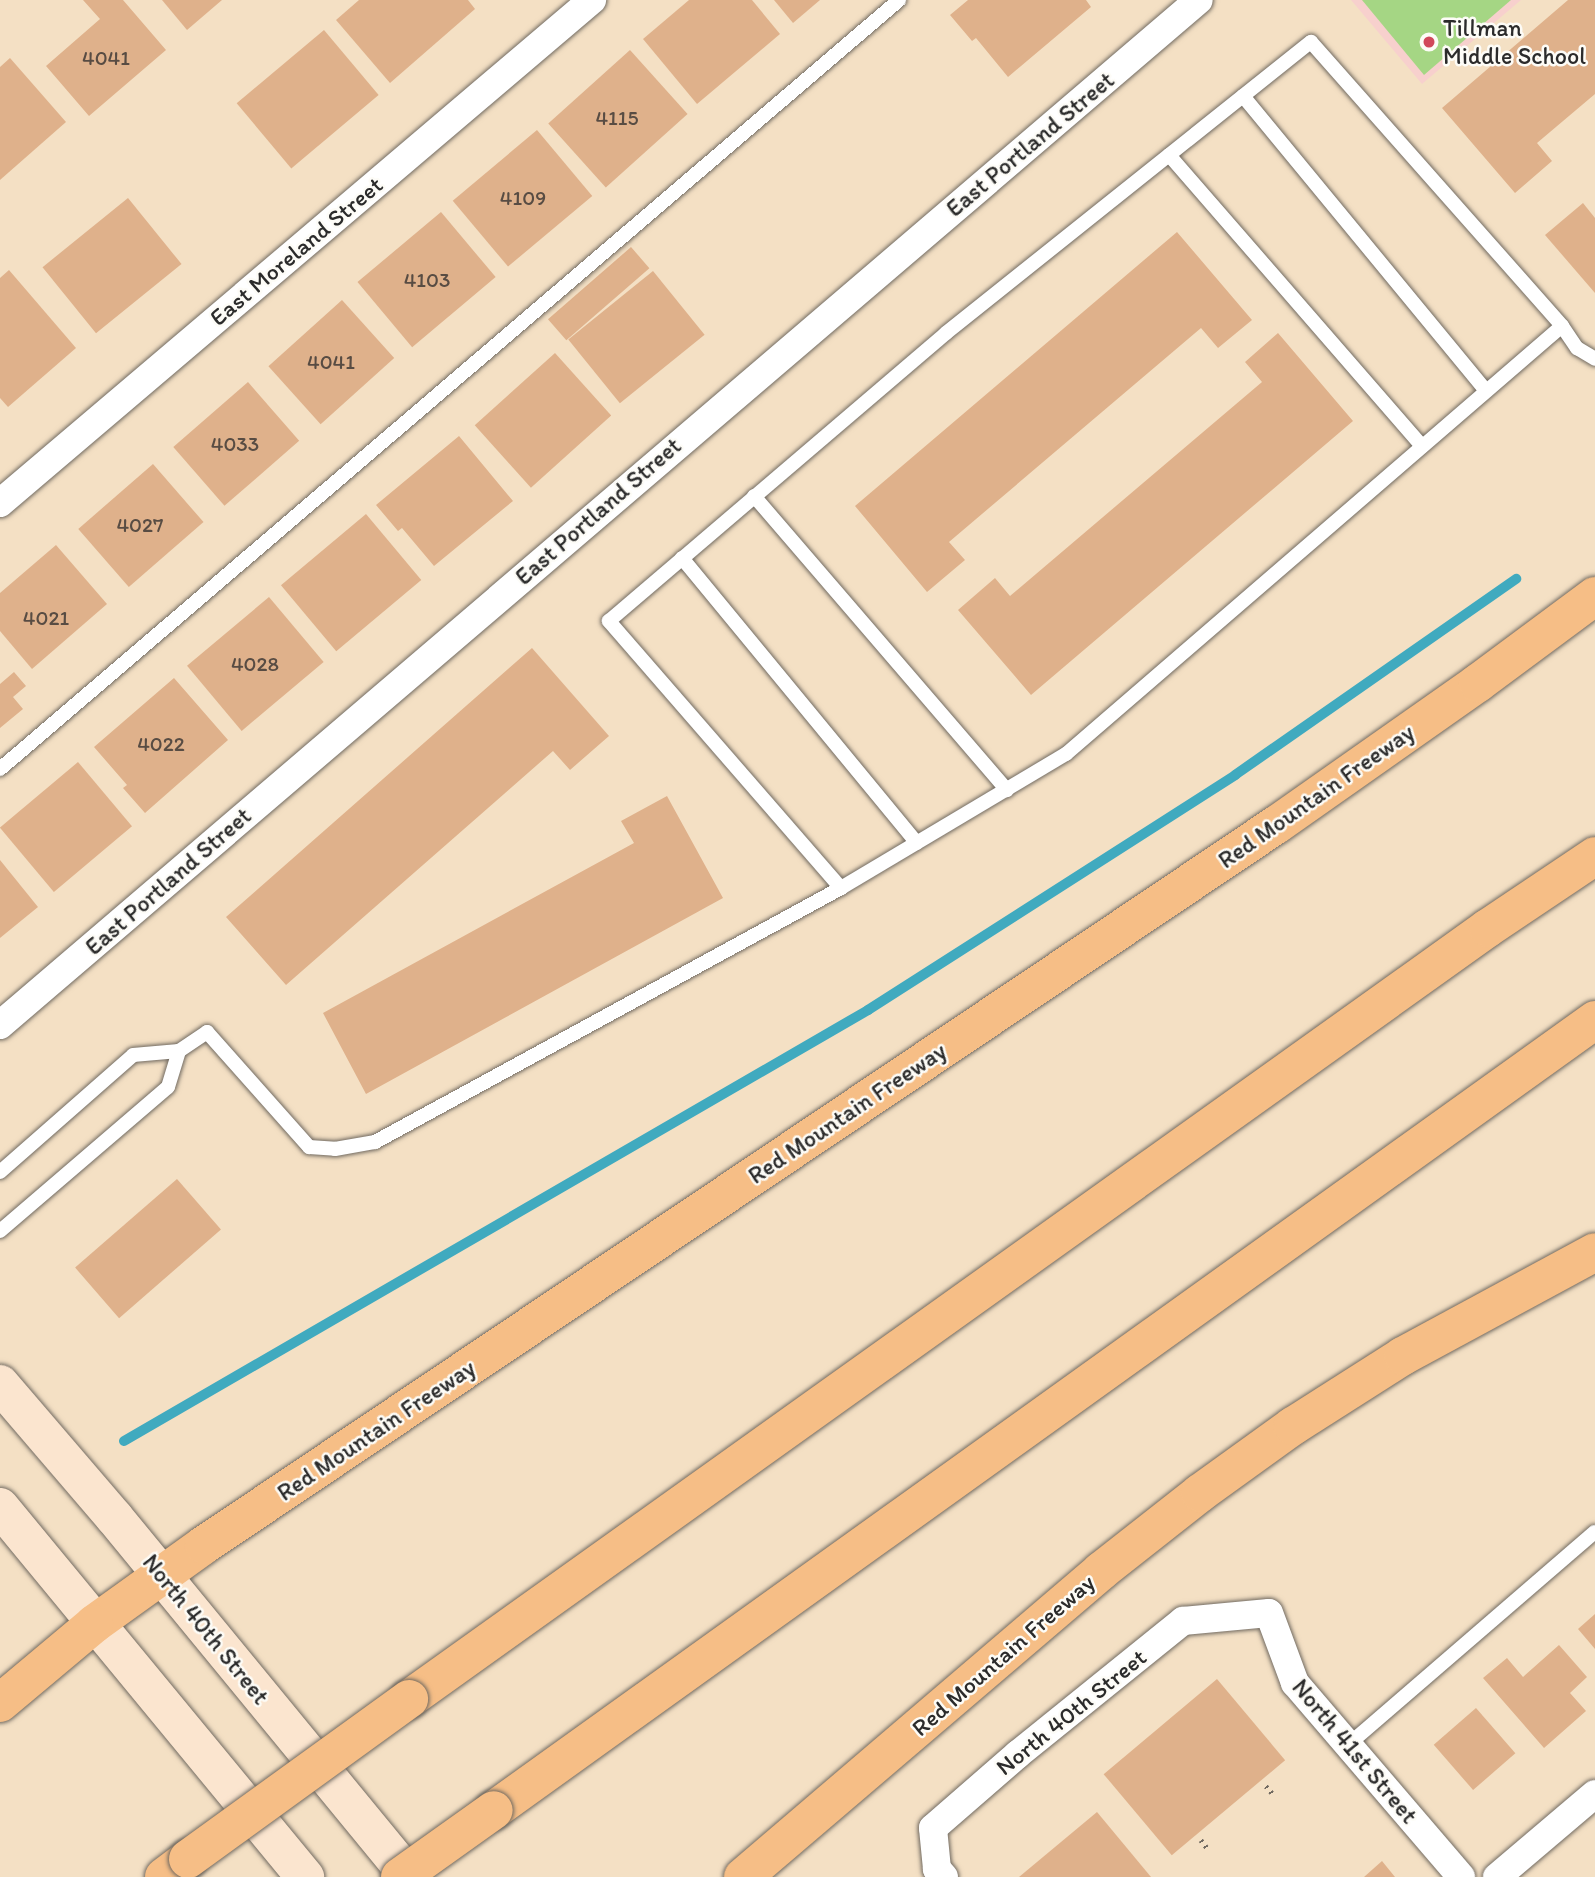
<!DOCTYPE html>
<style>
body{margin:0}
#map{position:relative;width:1595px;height:1877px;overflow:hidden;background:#f4e0c4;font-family:Itim,sans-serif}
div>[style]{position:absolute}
.built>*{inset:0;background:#f7d0cd}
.green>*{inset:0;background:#a5d684}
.stream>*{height:10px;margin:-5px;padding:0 5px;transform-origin:5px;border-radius:5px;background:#40aabf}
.building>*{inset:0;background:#dfb18b;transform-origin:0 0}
.path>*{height:4.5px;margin-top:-2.25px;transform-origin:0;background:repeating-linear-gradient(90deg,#716a61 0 2px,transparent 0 7px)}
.roads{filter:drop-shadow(0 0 2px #716a61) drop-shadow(0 0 2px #716a61)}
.service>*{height:14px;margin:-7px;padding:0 7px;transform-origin:7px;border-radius:7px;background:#fff}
.minor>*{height:28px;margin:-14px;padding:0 14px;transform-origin:14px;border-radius:14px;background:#fff}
.secondary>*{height:38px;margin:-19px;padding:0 19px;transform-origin:19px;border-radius:19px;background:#fbe5cf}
.primary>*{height:38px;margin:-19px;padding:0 19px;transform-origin:19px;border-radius:19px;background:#f6be86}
.motorway>*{height:38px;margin:-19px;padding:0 19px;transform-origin:19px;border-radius:19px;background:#f6be86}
.bridges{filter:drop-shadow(0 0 2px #716a61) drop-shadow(0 0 2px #716a61)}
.motorway-bridge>*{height:38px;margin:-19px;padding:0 19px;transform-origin:19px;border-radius:19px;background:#f6be86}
.dots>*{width:19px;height:19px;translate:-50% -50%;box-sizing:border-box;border:4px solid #fdfcf7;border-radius:50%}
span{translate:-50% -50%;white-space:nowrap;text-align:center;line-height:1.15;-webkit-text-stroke:5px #fdfcf7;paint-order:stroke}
.number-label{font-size:21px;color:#584c43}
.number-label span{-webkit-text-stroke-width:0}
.poi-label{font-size:24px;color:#2b2b2b}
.left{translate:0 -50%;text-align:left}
.street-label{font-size:24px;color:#2b2b2b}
</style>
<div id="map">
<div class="built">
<div style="clip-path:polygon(1351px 0,1521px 0,1422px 84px)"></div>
</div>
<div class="green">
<div style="clip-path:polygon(1362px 0,1511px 0,1424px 75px)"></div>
</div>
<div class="stream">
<div style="left:124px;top:1441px;width:860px;rotate:-30.08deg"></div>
<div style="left:868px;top:1010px;width:436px;rotate:-32.6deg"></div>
<div style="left:1235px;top:775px;width:343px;rotate:-34.9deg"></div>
</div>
<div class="building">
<div style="clip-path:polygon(83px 0,123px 0,166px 50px,89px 116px,46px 66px,100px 19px)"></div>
<div style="clip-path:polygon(162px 0,222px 0,187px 30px)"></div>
<div style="clip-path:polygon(359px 0,468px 0,475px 9px,390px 83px,336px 20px)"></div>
<div style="clip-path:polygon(689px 0,752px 0,780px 34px,697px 104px,643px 39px)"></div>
<div style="clip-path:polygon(774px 0,820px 0,793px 23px)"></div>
<div style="clip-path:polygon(968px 0,1086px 0,1091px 7px,1008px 77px,976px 38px,972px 41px,950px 15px)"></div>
<div style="clip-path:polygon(1568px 0,1595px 0,1595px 94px,1537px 143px,1552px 161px,1515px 193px,1442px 108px)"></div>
<div style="left:324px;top:30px;width:85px;height:114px;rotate:50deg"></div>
<div style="left:630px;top:50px;width:86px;height:110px;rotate:48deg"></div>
<div style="clip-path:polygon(10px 58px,66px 122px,0 180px,0 67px)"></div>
<div style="left:537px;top:130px;width:86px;height:110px;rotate:50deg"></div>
<div style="left:128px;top:198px;width:85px;height:110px;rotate:51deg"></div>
<div style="clip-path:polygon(1583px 203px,1595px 218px,1595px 293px,1545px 235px)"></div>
<div style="left:441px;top:212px;width:85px;height:109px;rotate:50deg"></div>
<div style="clip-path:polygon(1177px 232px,1252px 320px,1218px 348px,1201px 328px,949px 542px,965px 560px,927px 592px,855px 506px)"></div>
<div style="left:631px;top:247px;width:28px;height:110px;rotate:49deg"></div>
<div style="clip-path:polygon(9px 270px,76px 348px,8px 407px,0 398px,0 278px)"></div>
<div style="left:653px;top:271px;width:82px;height:109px;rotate:51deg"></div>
<div style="left:342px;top:300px;width:78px;height:99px;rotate:48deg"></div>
<div style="clip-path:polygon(1278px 333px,1353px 421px,1031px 695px,958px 610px,995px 578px,1010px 596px,1262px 382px,1245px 362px)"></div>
<div style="left:555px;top:353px;width:84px;height:108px;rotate:48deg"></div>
<div style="left:248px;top:382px;width:78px;height:99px;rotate:49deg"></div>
<div style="clip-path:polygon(459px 436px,513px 501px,434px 566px,402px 528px,398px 531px,376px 505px)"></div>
<div style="left:153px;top:464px;width:77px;height:99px;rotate:49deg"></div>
<div style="left:366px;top:514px;width:86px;height:111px;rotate:50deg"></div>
<div style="clip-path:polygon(56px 545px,107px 604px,32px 669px,0 631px,0 593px)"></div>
<div style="left:269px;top:597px;width:85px;height:107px;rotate:50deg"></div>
<div style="clip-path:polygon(532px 648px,609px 736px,570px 770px,553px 751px,286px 985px,226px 917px)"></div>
<div style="clip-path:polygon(14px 672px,26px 686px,13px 697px,23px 709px,0 728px,0 684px)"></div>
<div style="clip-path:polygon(174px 678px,228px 740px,145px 813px,123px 788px,127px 785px,94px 747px)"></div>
<div style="left:78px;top:762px;width:84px;height:102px;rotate:50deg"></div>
<div style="clip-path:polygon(667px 796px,723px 898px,366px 1094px,323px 1013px,634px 843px,621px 821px)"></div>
<div style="clip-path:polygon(0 860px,38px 907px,0 938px)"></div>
<div style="left:177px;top:1179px;width:67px;height:135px;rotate:49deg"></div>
<div style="clip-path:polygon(1595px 1614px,1595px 1649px,1578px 1629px)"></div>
<div style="clip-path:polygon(1559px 1645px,1587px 1677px,1570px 1693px,1586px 1711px,1544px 1748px,1483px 1678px,1507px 1658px,1523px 1677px)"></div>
<div style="left:1217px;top:1679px;width:106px;height:148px;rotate:50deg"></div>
<div style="left:1476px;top:1708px;width:60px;height:56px;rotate:49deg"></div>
<div style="clip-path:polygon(1097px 1812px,1151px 1877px,1019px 1877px)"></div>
<div style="clip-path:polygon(1382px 1861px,1395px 1877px,1364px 1877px)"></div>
</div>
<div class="path">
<div style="left:1266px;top:1786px;width:11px;rotate:49deg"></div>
<div style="left:1201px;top:1840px;width:11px;rotate:52deg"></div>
</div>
<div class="roads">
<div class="service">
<div style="left:1243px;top:96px;width:382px;rotate:50.5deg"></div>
<div style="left:1169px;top:155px;width:386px;rotate:49deg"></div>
<div style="left:754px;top:496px;width:388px;rotate:49.3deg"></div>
<div style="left:682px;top:558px;width:369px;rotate:50.5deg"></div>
<div style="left:0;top:769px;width:1183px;rotate:-40.54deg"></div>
<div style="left:841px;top:888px;width:354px;rotate:-131deg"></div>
<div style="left:609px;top:621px;width:443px;rotate:-40.5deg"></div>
<div style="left:946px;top:333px;width:467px;rotate:-38.6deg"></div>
<div style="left:1311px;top:42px;width:379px;rotate:48.5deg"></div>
<div style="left:0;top:1172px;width:177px;rotate:-41.3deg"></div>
<div style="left:133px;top:1055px;width:46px;rotate:-5deg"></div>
<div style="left:179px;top:1051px;width:34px;rotate:-34deg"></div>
<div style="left:207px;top:1032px;width:154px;rotate:48.4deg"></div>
<div style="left:309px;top:1147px;width:26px;rotate:4deg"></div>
<div style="left:335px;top:1149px;width:41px;rotate:-9.9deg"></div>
<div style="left:375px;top:1142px;width:531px;rotate:-28.59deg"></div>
<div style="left:841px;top:888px;width:262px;rotate:-30.8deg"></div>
<div style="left:1066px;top:754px;width:655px;rotate:-40.79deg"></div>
<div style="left:1562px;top:326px;width:27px;rotate:56deg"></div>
<div style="left:1577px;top:348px;width:21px;rotate:31deg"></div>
<div style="left:0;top:1231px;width:221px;rotate:-40.6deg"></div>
<div style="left:168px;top:1087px;width:38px;rotate:-73deg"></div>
<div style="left:1348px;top:1745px;width:326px;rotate:-40.8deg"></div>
</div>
<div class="minor">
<div style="left:0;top:503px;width:777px;rotate:-40.35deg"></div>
<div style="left:0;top:1025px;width:1577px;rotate:-40.53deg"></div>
<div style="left:944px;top:1877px;width:11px;rotate:-131deg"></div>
<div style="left:937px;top:1869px;width:41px;rotate:-95.6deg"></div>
<div style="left:933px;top:1828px;width:113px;rotate:-41deg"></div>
<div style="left:1018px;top:1754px;width:212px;rotate:-38.9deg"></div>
<div style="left:1183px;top:1621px;width:86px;rotate:-5.3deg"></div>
<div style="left:1269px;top:1613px;width:75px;rotate:69.6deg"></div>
<div style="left:1295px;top:1683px;width:255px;rotate:49.4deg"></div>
<div style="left:1497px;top:1877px;width:128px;rotate:-40.3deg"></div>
</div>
<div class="secondary">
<div style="left:0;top:1384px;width:175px;rotate:49.4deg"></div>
<div style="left:114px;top:1517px;width:466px;rotate:50.6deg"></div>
<div style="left:0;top:1507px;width:480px;rotate:50.5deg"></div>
</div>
<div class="primary">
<div style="left:94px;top:1624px;width:135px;rotate:-35.7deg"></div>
<div style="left:204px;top:1545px;width:1291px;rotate:-33.89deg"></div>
<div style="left:1276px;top:825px;width:247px;rotate:-35.1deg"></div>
<div style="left:1478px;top:683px;width:146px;rotate:-36.6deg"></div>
<div style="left:743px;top:1877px;width:471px;rotate:-40.5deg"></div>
<div style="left:1101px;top:1571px;width:126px;rotate:-38.2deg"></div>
<div style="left:1200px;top:1493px;width:115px;rotate:-35.8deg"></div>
<div style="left:1293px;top:1426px;width:130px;rotate:-32.5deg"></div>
<div style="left:1403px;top:1356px;width:218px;rotate:-28.4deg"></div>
</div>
<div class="motorway">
<div style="left:409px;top:1699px;width:1326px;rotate:-35.55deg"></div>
<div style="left:1488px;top:928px;width:129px;rotate:-33.9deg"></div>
<div style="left:0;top:1703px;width:123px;rotate:-40deg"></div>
<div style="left:494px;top:1810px;width:1355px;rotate:-35.66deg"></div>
<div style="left:164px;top:1877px;width:30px;rotate:-37deg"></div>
</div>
</div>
<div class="bridges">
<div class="motorway-bridge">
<div style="left:188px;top:1859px;width:273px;rotate:-35.9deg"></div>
<div style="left:400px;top:1877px;width:115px;rotate:-35.5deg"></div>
</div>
</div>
<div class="dots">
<div style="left:1429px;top:42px;background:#d1495b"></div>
</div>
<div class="number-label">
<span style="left:106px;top:58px">4041</span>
<span style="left:617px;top:118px">4115</span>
<span style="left:523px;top:198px">4109</span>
<span style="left:427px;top:280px">4103</span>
<span style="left:331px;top:362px">4041</span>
<span style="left:235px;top:444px">4033</span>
<span style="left:140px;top:525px">4027</span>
<span style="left:46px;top:618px">4021</span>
<span style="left:255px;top:664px">4028</span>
<span style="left:161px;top:744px">4022</span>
</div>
<div class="poi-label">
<span class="left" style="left:1443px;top:42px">Tillman<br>Middle School</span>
</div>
<div class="street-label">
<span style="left:1030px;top:144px;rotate:-40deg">East Portland Street</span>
<span style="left:296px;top:251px;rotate:-40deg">East Moreland Street</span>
<span style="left:598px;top:511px;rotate:-41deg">East Portland Street</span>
<span style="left:1316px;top:796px;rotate:-35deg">Red Mountain Freeway</span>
<span style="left:168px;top:881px;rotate:-41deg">East Portland Street</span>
<span style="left:847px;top:1113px;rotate:-34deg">Red Mountain Freeway</span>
<span style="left:376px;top:1430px;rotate:-34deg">Red Mountain Freeway</span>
<span style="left:206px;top:1629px;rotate:51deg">North 40th Street</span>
<span style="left:1003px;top:1655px;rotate:-41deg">Red Mountain Freeway</span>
<span style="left:1071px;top:1712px;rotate:-39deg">North 40th Street</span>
<span style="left:1355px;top:1751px;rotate:50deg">North 41st Street</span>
</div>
</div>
